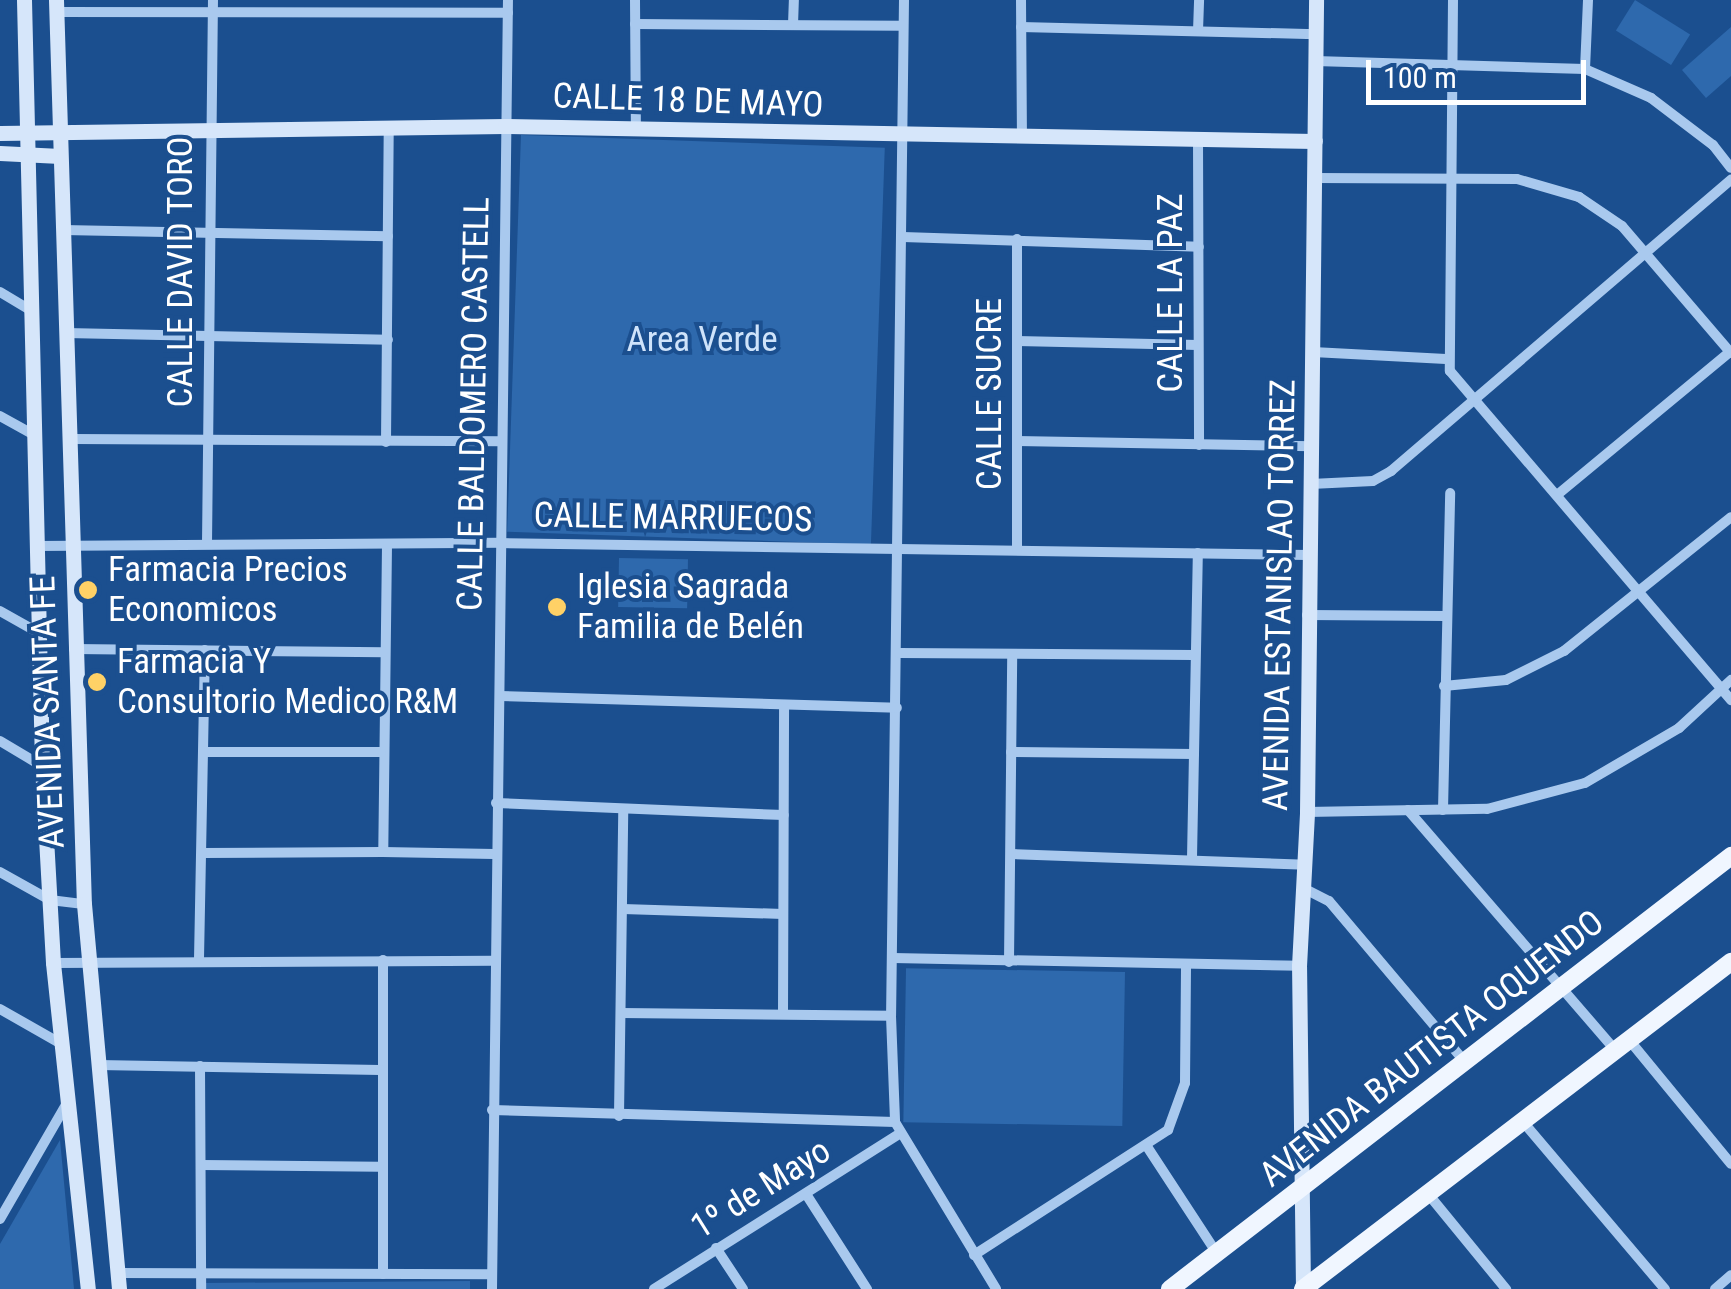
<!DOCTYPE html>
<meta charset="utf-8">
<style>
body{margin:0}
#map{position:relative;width:1731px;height:1289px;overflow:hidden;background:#1b4f8f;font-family:"Roboto Condensed",sans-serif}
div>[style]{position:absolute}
.green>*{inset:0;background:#2e69ad;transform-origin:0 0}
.street>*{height:10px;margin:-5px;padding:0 5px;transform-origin:5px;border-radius:5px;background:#a9c9ee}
.secondary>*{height:15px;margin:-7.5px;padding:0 7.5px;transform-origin:7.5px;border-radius:7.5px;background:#d6e6fa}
.primary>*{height:18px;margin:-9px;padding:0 9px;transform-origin:9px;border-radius:9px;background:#f0f6ff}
.dots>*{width:28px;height:28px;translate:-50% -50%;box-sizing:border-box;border:5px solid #1b4f8f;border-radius:50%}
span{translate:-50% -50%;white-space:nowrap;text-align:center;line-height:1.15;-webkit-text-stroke:8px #1b4f8f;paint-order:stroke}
.street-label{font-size:35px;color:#fff}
.park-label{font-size:35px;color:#cfe3fa}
.poi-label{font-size:35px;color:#fff}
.left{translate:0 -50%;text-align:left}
.scale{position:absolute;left:1366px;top:60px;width:220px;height:45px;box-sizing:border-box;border:5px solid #fff;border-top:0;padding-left:12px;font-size:30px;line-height:35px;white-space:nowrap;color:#fff;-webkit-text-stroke:8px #1b4f8f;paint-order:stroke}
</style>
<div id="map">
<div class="green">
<div style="left:1635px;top:0;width:65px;height:36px;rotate:32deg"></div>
<div style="clip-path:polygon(1731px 27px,1731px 76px,1706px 98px,1682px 70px)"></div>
<div style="left:521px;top:135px;width:364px;height:397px;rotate:2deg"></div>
<div style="left:619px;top:558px;width:69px;height:49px;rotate:1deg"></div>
<div style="left:1125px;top:972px;width:154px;height:219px;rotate:91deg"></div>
<div style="clip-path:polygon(60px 1140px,74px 1289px,0 1289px,0 1244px)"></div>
<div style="clip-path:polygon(470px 1281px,470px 1289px,205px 1289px,205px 1283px)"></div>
</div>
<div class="street">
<div style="left:635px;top:0;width:130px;rotate:89.6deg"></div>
<div style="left:904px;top:0;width:1016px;rotate:90.73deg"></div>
<div style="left:891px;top:1016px;width:106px;rotate:87.8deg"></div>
<div style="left:895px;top:1122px;width:195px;rotate:58.8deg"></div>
<div style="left:1021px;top:0;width:137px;rotate:89.6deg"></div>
<div style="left:1453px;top:0;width:371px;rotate:90.5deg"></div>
<div style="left:1450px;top:371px;width:433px;rotate:49.5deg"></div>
<div style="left:57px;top:12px;width:451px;rotate:0.1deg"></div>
<div style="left:635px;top:24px;width:268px;rotate:0.4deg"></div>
<div style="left:793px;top:25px;width:25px;rotate:-88deg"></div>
<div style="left:1021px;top:27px;width:295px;rotate:1.4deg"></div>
<div style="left:1198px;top:31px;width:31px;rotate:-88deg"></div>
<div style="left:1315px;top:61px;width:270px;rotate:1.7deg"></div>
<div style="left:1585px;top:69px;width:72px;rotate:23.7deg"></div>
<div style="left:1651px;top:98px;width:78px;rotate:37.2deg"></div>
<div style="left:1713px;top:145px;width:29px;rotate:52deg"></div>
<div style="left:1585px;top:69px;width:69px;rotate:-87.5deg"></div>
<div style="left:1198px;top:140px;width:305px;rotate:89.8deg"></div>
<div style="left:1315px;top:178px;width:202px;rotate:0.3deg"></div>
<div style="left:1517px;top:179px;width:65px;rotate:16.2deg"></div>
<div style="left:1579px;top:197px;width:52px;rotate:34deg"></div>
<div style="left:1622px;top:226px;width:167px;rotate:49.4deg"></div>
<div style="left:63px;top:230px;width:325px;rotate:1.1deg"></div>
<div style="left:903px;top:237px;width:296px;rotate:1.9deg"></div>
<div style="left:0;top:292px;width:39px;rotate:31deg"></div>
<div style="left:66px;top:333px;width:322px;rotate:1.2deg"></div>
<div style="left:1017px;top:341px;width:181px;rotate:1.3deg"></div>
<div style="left:1313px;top:352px;width:133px;rotate:3deg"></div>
<div style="left:0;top:416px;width:41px;rotate:29.1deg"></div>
<div style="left:72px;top:439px;width:429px;rotate:0.3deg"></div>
<div style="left:1017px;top:441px;width:295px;rotate:1deg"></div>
<div style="left:386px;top:442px;width:313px;rotate:-89.5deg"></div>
<div style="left:1311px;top:484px;width:62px;rotate:-2.8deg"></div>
<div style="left:1373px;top:481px;width:21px;rotate:-29deg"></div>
<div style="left:1391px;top:471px;width:448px;rotate:-40.6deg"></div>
<div style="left:1557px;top:495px;width:224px;rotate:-39.6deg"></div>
<div style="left:207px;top:544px;width:544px;rotate:-89.37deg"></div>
<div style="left:387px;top:545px;width:307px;rotate:90.7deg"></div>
<div style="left:383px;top:852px;width:111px;rotate:1deg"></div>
<div style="left:37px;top:546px;width:462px;rotate:-0.4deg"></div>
<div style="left:499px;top:543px;width:810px;rotate:0.85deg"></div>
<div style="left:1017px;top:550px;width:311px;rotate:-90deg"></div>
<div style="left:0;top:611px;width:45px;rotate:29.4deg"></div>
<div style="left:1307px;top:615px;width:139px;rotate:0.4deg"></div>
<div style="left:74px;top:649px;width:309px;rotate:0.6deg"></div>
<div style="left:899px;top:653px;width:295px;rotate:0.4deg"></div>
<div style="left:1444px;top:686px;width:62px;rotate:-5.5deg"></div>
<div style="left:1506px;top:680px;width:65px;rotate:-26.6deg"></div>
<div style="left:1564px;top:651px;width:214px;rotate:-38.7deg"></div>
<div style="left:500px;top:696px;width:397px;rotate:1.7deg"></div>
<div style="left:0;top:741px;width:49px;rotate:30.8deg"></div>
<div style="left:204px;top:752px;width:177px"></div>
<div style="left:1011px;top:752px;width:183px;rotate:0.6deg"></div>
<div style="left:496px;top:803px;width:288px;rotate:2.4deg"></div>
<div style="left:1408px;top:810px;width:318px;rotate:49.2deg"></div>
<div style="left:1443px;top:810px;width:317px;rotate:-88.7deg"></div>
<div style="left:1307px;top:812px;width:180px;rotate:-1deg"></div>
<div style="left:1487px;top:809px;width:101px;rotate:-14.9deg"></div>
<div style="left:1585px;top:783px;width:109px;rotate:-30.3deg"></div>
<div style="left:1679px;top:728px;width:71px;rotate:-42.7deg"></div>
<div style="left:202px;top:853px;width:181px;rotate:-0.3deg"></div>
<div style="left:1012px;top:854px;width:294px;rotate:2.1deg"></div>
<div style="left:1192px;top:858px;width:305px;rotate:-88.9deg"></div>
<div style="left:0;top:872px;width:57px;rotate:29.2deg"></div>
<div style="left:50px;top:900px;width:34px;rotate:7deg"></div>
<div style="left:1305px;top:889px;width:27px;rotate:27deg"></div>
<div style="left:1329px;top:901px;width:211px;rotate:49.8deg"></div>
<div style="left:623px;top:909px;width:160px;rotate:1.8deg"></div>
<div style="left:893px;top:958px;width:406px;rotate:1.1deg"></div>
<div style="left:199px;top:959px;width:309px;rotate:-88.9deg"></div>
<div style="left:383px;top:960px;width:314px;rotate:90deg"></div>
<div style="left:1009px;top:962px;width:307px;rotate:-89.4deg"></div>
<div style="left:53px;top:963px;width:441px;rotate:-0.3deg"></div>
<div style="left:0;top:1009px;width:73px;rotate:29.7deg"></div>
<div style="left:783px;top:1012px;width:307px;rotate:-89.8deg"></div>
<div style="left:621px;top:1013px;width:270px;rotate:0.6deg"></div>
<div style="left:1630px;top:1041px;width:159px;rotate:50.6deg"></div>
<div style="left:98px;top:1065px;width:282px;rotate:1deg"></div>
<div style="left:200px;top:1066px;width:223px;rotate:89.7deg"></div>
<div style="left:492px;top:1110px;width:403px;rotate:1.7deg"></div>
<div style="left:619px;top:1116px;width:305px;rotate:-89.2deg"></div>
<div style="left:1524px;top:1123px;width:218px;rotate:49.7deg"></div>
<div style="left:1146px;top:1145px;width:131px;rotate:56.8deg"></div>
<div style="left:201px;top:1165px;width:178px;rotate:0.6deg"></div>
<div style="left:806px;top:1194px;width:113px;rotate:57.3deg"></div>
<div style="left:1429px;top:1195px;width:122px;rotate:50.7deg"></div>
<div style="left:0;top:1219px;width:134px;rotate:-60deg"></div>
<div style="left:716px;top:1248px;width:49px;rotate:56.6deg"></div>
<div style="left:974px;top:1255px;width:231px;rotate:-32.8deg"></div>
<div style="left:1168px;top:1130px;width:50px;rotate:-70.1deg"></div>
<div style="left:1185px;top:1083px;width:116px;rotate:-89.5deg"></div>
<div style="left:117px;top:1273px;width:375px;rotate:0.2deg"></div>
<div style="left:492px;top:1289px;width:1289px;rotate:-89.29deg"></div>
<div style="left:654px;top:1289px;width:289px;rotate:-32.3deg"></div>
<div style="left:1715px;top:1289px;width:21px;rotate:-41deg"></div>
</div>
<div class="secondary">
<div style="left:24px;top:0;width:766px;rotate:88.65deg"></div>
<div style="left:42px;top:766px;width:197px;rotate:86.8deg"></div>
<div style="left:53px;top:963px;width:328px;rotate:83.9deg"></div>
<div style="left:56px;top:0;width:904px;rotate:88.23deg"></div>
<div style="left:84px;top:904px;width:387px;rotate:84.8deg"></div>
<div style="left:0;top:133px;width:505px;rotate:-0.79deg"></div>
<div style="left:505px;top:126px;width:810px;rotate:1.06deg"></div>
<div style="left:0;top:153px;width:60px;rotate:2.9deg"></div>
<div style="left:1303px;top:1289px;width:323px;rotate:-90.7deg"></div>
<div style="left:1299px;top:966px;width:154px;rotate:-87deg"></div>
<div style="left:1307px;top:812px;width:812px;rotate:-89.36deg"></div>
</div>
<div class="primary">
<div style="left:1170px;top:1289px;width:709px;rotate:-37.66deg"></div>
<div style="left:1303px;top:1289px;width:539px;rotate:-37.38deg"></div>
</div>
<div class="dots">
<div style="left:88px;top:590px;background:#ffd166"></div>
<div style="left:557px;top:607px;background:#ffd166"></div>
<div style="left:97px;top:682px;background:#ffd166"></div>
</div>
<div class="street-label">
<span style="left:688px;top:101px;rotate:2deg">CALLE 18 DE MAYO</span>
<span style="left:181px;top:272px;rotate:-90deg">CALLE DAVID TORO</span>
<span style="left:1171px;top:293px;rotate:-90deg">CALLE LA PAZ</span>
<span style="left:990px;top:394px;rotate:-90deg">CALLE SUCRE</span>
<span style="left:474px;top:404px;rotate:-89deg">CALLE BALDOMERO CASTELL</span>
<span style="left:673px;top:518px;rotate:1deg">CALLE MARRUECOS</span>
<span style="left:1280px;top:595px;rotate:-89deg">AVENIDA ESTANISLAO TORREZ</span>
<span style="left:48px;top:712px;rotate:-92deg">AVENIDA SANTA FE</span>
<span style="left:1432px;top:1049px;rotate:-38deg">AVENIDA BAUTISTA OQUENDO</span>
<span style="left:761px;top:1189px;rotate:-32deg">1º de Mayo</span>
</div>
<div class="park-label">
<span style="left:702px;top:340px">Area Verde</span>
</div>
<div class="poi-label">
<span class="left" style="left:108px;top:590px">Farmacia Precios<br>Economicos</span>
<span class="left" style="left:577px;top:607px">Iglesia Sagrada<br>Familia de Belén</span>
<span class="left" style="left:117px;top:682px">Farmacia Y<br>Consultorio Medico R&amp;M</span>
</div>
<div class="scale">100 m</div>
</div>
